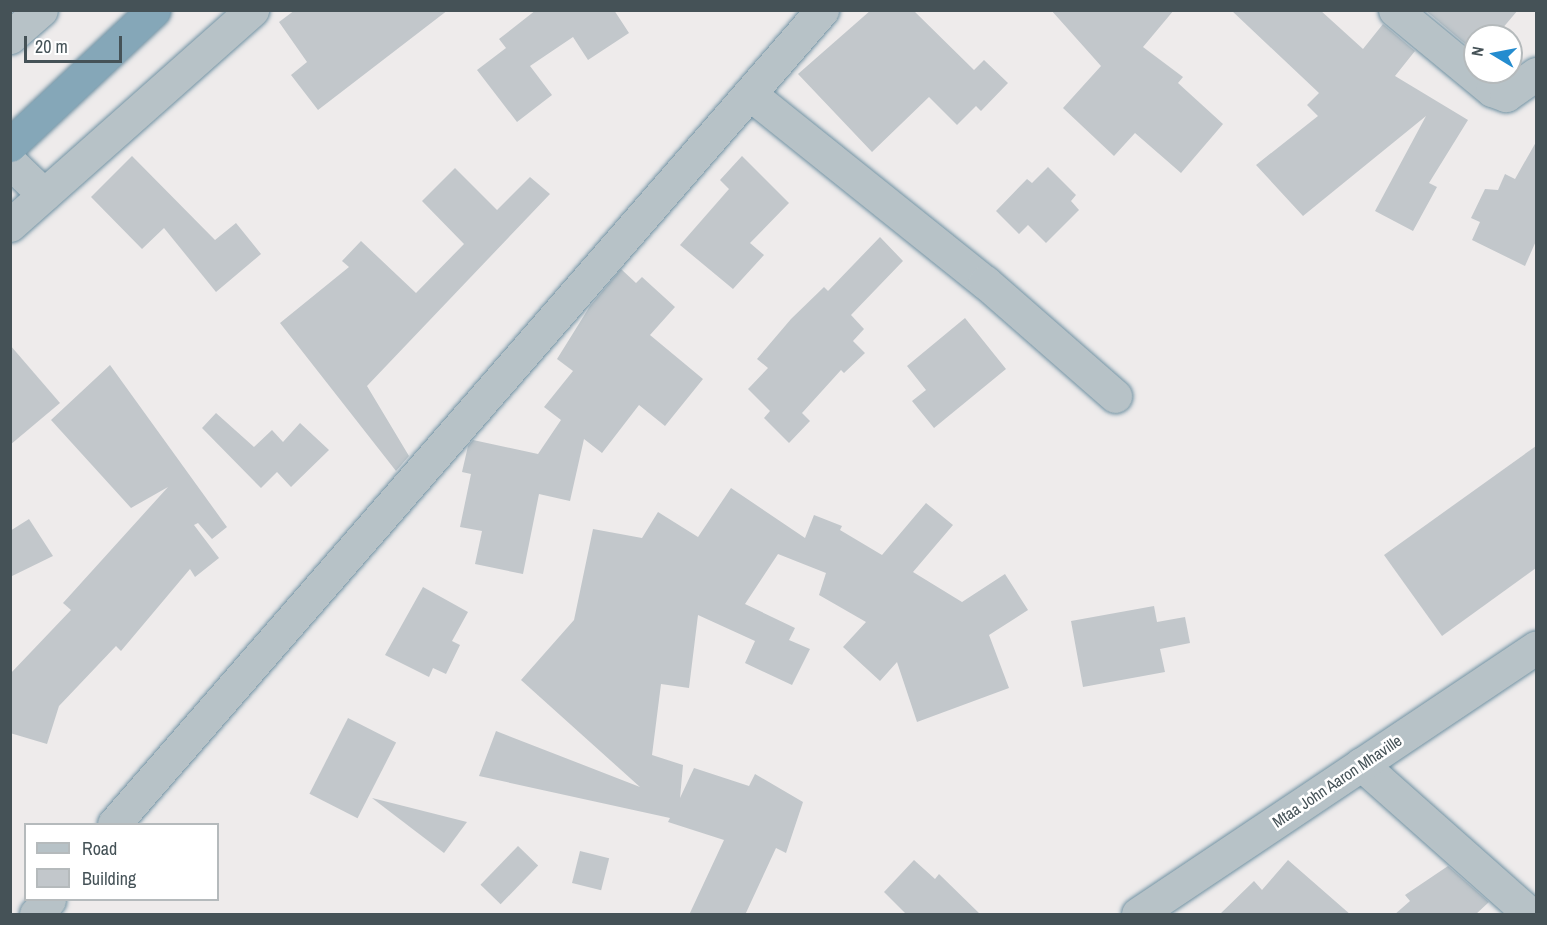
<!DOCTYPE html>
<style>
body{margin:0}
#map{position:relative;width:1547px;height:925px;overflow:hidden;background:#eeebeb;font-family:"Archivo Narrow",sans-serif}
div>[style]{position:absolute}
.building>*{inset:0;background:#c2c7cb;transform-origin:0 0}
.roads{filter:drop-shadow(0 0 2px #7192a3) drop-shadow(0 0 2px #7192a3)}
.minor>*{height:33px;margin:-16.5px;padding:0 16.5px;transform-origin:16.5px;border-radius:16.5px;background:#b7c2c7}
.highway>*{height:33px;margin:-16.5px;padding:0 16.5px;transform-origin:16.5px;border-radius:16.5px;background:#85a7b8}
span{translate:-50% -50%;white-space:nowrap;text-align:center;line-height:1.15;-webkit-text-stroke:5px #fff;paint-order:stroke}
.street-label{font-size:16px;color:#455257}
.frame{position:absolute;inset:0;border:12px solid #455257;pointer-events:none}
.legend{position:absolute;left:24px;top:823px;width:195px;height:78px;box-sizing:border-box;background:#fff;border:2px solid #b5babc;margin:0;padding:8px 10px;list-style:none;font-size:18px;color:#455257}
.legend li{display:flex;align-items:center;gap:12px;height:30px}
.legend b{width:30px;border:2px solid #b5babc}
.north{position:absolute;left:1463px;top:24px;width:60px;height:60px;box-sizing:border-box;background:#fff;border:2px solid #b5babc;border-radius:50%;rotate:280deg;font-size:16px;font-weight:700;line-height:24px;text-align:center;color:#455257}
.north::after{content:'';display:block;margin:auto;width:21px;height:27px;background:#248ccf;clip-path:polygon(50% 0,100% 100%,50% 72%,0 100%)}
.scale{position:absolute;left:24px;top:36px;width:98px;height:27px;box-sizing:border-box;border:3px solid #455257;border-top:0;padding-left:8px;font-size:18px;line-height:21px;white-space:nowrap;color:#455257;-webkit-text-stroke:4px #fff;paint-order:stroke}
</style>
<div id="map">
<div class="building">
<div style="clip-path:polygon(295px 10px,448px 10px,318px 110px,291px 75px,307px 62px,279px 22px)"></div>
<div style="clip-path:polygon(536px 10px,614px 10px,629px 33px,588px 60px,573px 37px,530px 66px,552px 95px,517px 122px,477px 70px,506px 48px,499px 39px)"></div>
<div style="clip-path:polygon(871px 10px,913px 10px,974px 70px,984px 60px,1008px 83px,981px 111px,976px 106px,957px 125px,929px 97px,872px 152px,798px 74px)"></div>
<div style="clip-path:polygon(1051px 10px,1174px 10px,1143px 47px,1183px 77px,1178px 83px,1223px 124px,1181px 173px,1135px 133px,1114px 156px,1063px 108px,1101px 66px)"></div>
<div style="clip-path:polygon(1231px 10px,1320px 10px,1363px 49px,1383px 24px,1415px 51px,1395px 76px,1468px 120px,1429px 183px,1437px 187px,1413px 231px,1375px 211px,1426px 116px,1303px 216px,1256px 165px,1318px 116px,1307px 105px,1319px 93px)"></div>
<div style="clip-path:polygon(1425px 10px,1518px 10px,1496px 36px,1475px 36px,1475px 52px)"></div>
<div style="clip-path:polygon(1536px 142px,1536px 241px,1525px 266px,1472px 240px,1480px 222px,1471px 218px,1485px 189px,1498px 190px,1505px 174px,1515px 179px)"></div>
<div style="clip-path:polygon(132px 156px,215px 240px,236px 223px,261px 254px,216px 292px,164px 228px,142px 249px,91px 197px)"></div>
<div style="clip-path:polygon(742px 156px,789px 203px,750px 243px,764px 255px,733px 289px,680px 245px,729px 189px,720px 180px)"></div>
<div style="clip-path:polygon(1048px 167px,1076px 195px,1071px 201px,1079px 210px,1046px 243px,1028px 225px,1019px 234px,996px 211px,1027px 179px,1032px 183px)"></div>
<div style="clip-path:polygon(455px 168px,497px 210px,530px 177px,550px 194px,367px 386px,409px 456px,396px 471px,280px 323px,349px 267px,342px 261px,361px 241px,416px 293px,464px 244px,422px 201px)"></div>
<div style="clip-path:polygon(880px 237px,903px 261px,851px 315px,864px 329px,853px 341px,865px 353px,844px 373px,841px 370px,802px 413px,810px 421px,789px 443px,764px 418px,770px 411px,748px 389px,768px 368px,757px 359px,791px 319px,824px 287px,828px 291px)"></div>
<div style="clip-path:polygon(621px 269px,636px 283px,642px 277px,675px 307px,650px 335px,703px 379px,665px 426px,639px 405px,602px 453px,584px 439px,570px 501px,539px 494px,523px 574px,475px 564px,482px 531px,460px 527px,471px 474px,462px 472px,468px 446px,473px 440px,538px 454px,561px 420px,544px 407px,573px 371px,557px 359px,590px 306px)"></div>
<div style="clip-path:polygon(965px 318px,1006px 369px,934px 428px,912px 401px,926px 390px,907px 366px)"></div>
<div style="clip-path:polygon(10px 345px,60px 403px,10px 445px)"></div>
<div style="clip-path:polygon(110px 365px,227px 527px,212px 539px,198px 523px,194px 525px,219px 558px,195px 577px,190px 569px,121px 651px,116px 646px,59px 706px,47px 744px,10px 733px,10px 674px,71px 610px,63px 603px,168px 487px,131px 508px,51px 420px)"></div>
<div style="clip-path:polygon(216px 413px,254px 447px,272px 430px,283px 442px,300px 423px,329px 450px,291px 487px,277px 472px,261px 488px,202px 428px)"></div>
<div style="clip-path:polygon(1536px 446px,1536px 568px,1442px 636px,1384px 555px)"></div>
<div style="clip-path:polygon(731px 488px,805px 538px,814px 515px,842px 526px,840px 530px,882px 555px,926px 503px,953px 525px,913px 572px,962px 602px,1005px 574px,1028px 610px,989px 635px,1009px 688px,917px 722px,897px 662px,880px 681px,843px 647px,866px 622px,819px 595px,826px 573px,778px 554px,745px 604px,795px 628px,789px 640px,810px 649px,792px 685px,745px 663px,755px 641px,698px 615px,689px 688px,661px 684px,652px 755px,683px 765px,680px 798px,694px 768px,749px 786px,755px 774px,803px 802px,786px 853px,776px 848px,745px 915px,689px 915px,724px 840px,668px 822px,670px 818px,479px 776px,496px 731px,640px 787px,521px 680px,574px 620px,593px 529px,642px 538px,658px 512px,698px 537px)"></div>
<div style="clip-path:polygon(29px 519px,53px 556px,10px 577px,10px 531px)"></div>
<div style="clip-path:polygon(423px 587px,468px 612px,452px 641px,460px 645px,446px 674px,433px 668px,429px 677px,385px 655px)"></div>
<div style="clip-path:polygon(1154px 606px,1157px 622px,1185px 617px,1190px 643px,1160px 649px,1165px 672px,1083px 687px,1071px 621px)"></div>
<div style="left:348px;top:718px;width:54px;height:85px;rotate:27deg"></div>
<div style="clip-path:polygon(372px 798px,467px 822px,444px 853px)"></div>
<div style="left:518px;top:846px;width:28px;height:54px;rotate:44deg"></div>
<div style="left:580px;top:851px;width:30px;height:33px;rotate:14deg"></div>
<div style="clip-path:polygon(914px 860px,935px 879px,939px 874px,981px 915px,907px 915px,884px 892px)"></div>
<div style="clip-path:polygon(1288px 860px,1351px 915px,1219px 915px,1254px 881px,1262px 890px)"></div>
<div style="clip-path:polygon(1448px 866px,1489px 902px,1475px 915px,1394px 915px,1410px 901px,1405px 895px)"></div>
</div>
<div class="roads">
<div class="minor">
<div style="left:1395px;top:10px;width:126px;rotate:39.5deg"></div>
<div style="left:1492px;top:90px;width:15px;rotate:20deg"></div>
<div style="left:1506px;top:95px;width:37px;rotate:-35deg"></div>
<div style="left:10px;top:37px;width:41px;rotate:-41.1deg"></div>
<div style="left:750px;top:94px;width:301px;rotate:38.7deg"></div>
<div style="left:985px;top:282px;width:173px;rotate:41.2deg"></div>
<div style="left:10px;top:162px;width:47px;rotate:44.1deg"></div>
<div style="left:10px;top:225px;width:324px;rotate:-41.6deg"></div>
<div style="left:1361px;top:764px;width:226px;rotate:41.6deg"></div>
<div style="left:114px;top:824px;width:1079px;rotate:-48.98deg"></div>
<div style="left:36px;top:914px;width:19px;rotate:-47deg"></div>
<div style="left:1138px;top:914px;width:479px;rotate:-33.8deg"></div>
</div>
<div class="highway">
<div style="left:10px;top:145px;width:197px;rotate:-43.2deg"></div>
</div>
</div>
<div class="street-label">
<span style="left:1337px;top:781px;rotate:-34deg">Mtaa John Aaron Mhaville</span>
</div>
<div class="frame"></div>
<ul class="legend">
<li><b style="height:8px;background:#b7c2c7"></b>Road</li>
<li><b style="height:16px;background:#c2c7cb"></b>Building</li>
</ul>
<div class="north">N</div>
<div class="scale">20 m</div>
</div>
